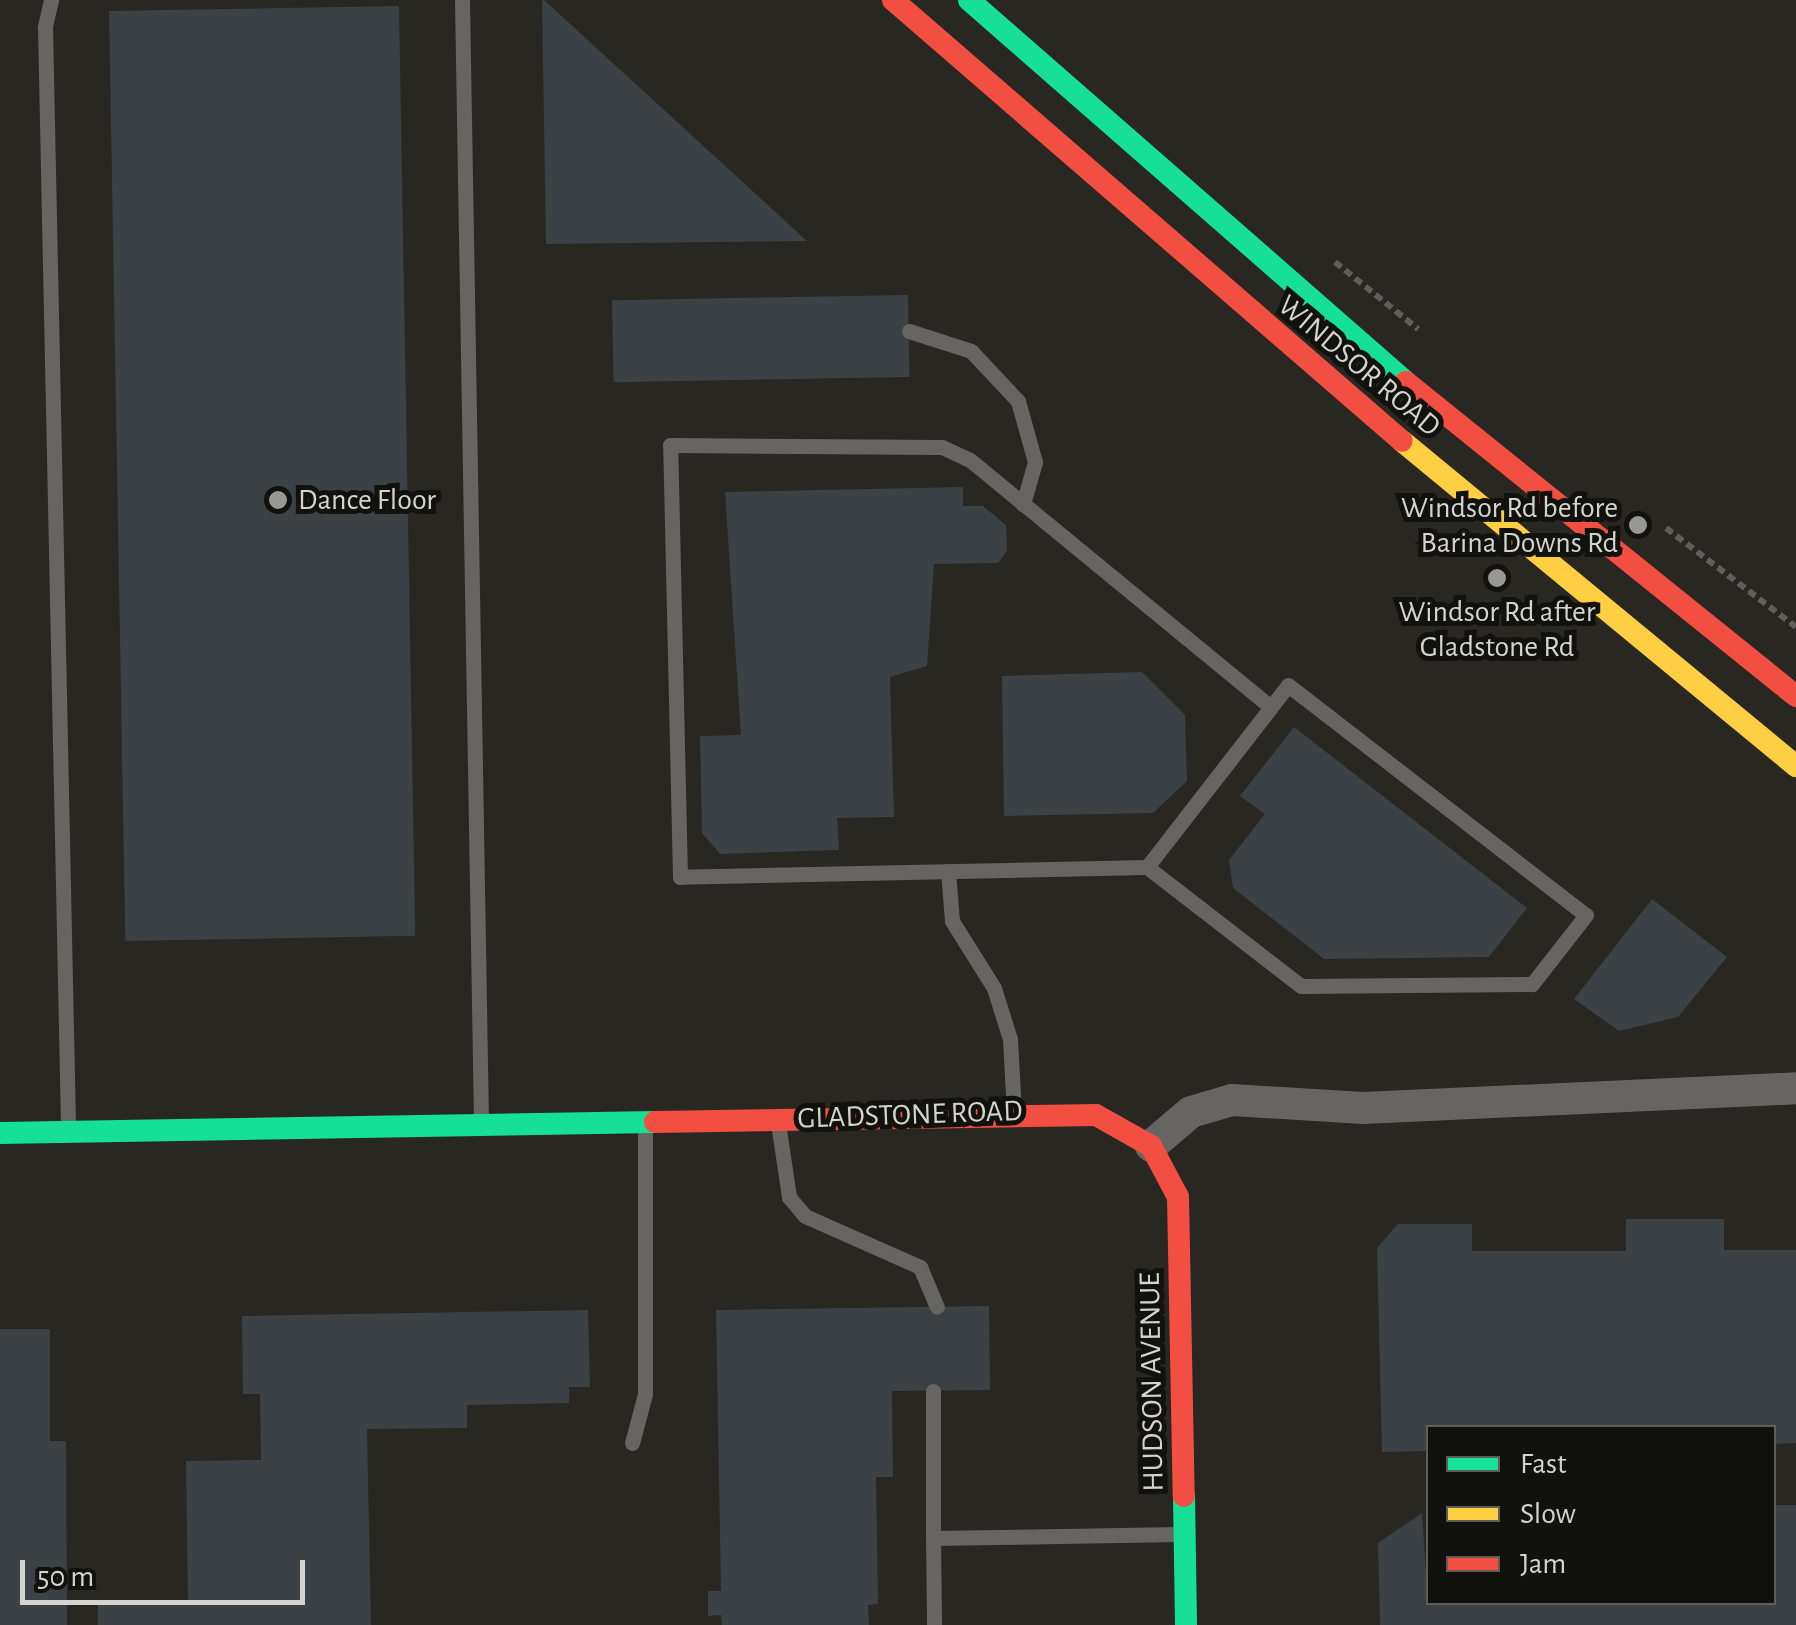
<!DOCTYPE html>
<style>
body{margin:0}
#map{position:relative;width:1796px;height:1625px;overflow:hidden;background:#282722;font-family:"Alegreya Sans",sans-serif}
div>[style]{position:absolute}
.building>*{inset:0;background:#3b4144;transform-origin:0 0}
.path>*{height:6px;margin-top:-3px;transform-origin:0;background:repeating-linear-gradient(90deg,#5e5e5b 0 8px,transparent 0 13px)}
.lane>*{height:15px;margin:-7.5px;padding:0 7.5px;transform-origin:7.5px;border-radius:7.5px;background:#666562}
.street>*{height:32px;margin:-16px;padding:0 16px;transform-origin:16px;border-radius:16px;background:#666562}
.fast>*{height:22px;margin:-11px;padding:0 11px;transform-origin:11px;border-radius:11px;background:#16e098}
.slow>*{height:22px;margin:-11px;padding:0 11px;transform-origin:11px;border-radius:11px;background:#ffcf43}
.jam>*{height:22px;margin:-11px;padding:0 11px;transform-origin:11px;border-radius:11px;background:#f24e42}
.dots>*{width:28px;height:28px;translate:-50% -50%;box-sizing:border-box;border:5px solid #11110d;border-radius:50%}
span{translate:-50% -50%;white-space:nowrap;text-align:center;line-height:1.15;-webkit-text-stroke:10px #11110d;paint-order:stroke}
.street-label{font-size:30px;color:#d4d3ce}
.poi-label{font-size:30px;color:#d4d3ce}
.left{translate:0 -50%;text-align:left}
.right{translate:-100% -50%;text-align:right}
.legend{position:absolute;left:1426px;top:1425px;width:350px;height:180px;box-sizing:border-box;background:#11110d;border:2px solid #5f5f5a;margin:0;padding:12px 18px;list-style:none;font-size:30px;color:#d4d3ce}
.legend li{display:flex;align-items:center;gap:20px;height:50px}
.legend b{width:50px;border:2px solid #5f5f5a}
.scale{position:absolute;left:20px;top:1560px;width:285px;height:45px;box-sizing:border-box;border:5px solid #d4d3ce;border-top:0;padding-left:12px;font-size:30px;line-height:35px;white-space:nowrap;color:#d4d3ce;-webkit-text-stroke:8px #11110d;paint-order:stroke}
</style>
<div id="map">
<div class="building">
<div style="clip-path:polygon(542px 0,544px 0,807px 241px,546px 244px)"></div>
<div style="left:399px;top:6px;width:930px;height:290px;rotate:89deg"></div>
<div style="left:908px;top:295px;width:82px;height:296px;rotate:89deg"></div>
<div style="clip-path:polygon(963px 487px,963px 506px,983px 506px,1006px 525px,1007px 551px,998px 563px,934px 564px,927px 666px,890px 677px,894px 817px,837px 818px,839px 850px,720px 854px,702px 833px,700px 736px,741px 735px,725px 492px)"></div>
<div style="clip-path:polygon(1142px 672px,1185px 715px,1187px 781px,1153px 813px,1004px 816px,1002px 676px)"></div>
<div style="clip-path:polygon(1294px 727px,1527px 908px,1489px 957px,1324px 959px,1233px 888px,1229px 860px,1265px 814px,1240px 796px)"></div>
<div style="clip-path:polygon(1652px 899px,1727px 957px,1678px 1017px,1619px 1031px,1574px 999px)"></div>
<div style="clip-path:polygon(1626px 1219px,1724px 1219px,1724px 1250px,1796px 1250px,1796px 1443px,1774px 1444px,1774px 1428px,1428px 1428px,1428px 1451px,1382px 1452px,1377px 1248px,1398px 1224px,1472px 1224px,1472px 1251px,1626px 1251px)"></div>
<div style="clip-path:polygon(989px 1306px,990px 1390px,892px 1391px,893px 1477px,876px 1477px,878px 1604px,868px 1605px,869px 1625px,722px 1625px,721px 1615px,708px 1616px,708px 1591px,721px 1591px,716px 1310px)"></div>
<div style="clip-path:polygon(588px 1310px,590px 1387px,569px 1387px,569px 1403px,467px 1405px,467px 1428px,367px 1429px,371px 1625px,98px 1625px,98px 1602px,188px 1601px,186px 1461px,261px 1460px,260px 1394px,243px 1394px,242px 1316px)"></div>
<div style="clip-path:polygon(0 1329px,50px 1329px,50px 1441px,66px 1441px,67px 1625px,0 1625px)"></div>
<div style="clip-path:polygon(1774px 1505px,1796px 1505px,1796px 1625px,1380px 1625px,1378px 1543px,1422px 1513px,1428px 1602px,1774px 1602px)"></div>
</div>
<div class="path">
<div style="left:1335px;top:262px;width:107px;rotate:38.9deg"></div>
<div style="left:1666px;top:528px;width:163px;rotate:37.3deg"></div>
</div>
<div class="lane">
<div style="left:51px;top:0;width:28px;rotate:103deg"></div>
<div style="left:45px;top:27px;width:1101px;rotate:88.8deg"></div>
<div style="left:462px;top:0;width:1120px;rotate:89.03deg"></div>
<div style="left:909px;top:331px;width:65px;rotate:17.9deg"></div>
<div style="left:971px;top:351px;width:69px;rotate:46.8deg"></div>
<div style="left:1018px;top:401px;width:63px;rotate:74.4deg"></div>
<div style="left:1035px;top:462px;width:44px;rotate:105.9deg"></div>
<div style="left:1288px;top:685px;width:376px;rotate:37.7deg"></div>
<div style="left:1586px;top:915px;width:88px;rotate:128deg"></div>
<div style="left:1532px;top:984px;width:231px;rotate:179.5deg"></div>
<div style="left:1301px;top:986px;width:195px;rotate:-142.3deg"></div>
<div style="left:1147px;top:867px;width:230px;rotate:-52.2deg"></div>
<div style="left:1147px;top:867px;width:467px;rotate:178.8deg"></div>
<div style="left:680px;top:877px;width:432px;rotate:-91.3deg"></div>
<div style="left:670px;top:445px;width:272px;rotate:0.4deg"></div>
<div style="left:942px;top:447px;width:31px;rotate:25deg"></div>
<div style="left:970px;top:460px;width:389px;rotate:39.4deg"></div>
<div style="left:948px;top:871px;width:50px;rotate:85.4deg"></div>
<div style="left:952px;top:921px;width:79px;rotate:57.9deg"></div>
<div style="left:994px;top:988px;width:53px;rotate:72.6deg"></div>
<div style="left:1010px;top:1039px;width:73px;rotate:86.9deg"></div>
<div style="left:778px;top:1123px;width:75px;rotate:81.5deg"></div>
<div style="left:789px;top:1197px;width:25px;rotate:50deg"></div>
<div style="left:805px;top:1216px;width:126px;rotate:23.9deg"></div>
<div style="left:920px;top:1267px;width:43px;rotate:67deg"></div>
<div style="left:933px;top:1391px;width:147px;rotate:90deg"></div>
<div style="left:933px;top:1538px;width:248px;rotate:-0.9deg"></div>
<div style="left:632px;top:1443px;width:51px;rotate:-75.1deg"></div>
<div style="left:645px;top:1394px;width:269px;rotate:-90deg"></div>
<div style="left:933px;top:1538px;width:87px;rotate:89.3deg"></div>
</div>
<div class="street">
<div style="left:1151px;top:1146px;width:52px;rotate:-40.4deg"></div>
<div style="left:1191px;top:1112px;width:43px;rotate:-16.3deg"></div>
<div style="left:1232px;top:1100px;width:131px;rotate:3.5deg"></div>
<div style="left:1363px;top:1108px;width:433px;rotate:-2.6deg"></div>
</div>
<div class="fast">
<div style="left:969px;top:0;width:580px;rotate:41.16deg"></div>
<div style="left:0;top:1133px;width:655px;rotate:-0.96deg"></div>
<div style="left:1184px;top:1496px;width:129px;rotate:89.1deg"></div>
</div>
<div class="slow">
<div style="left:1402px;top:441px;width:511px;rotate:39.52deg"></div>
</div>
<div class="jam">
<div style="left:893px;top:0;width:673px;rotate:40.91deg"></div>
<div style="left:1406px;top:382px;width:501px;rotate:38.84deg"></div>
<div style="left:655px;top:1122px;width:441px;rotate:-0.9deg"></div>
<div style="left:1096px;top:1115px;width:63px;rotate:29.4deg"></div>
<div style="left:1151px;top:1146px;width:58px;rotate:62.1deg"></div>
<div style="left:1178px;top:1197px;width:299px;rotate:88.9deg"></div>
</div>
<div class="dots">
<div style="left:278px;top:500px;background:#989792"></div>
<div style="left:1638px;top:525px;background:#989792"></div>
<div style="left:1497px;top:578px;background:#989792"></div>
</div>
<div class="street-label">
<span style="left:1359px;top:366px;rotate:40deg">WINDSOR ROAD</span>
<span style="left:910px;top:1115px;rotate:-2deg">GLADSTONE ROAD</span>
<span style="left:1152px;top:1382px;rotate:-91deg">HUDSON AVENUE</span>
</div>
<div class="poi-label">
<span class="left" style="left:298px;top:500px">Dance Floor</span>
<span class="right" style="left:1618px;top:525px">Windsor Rd before<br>Barina Downs Rd</span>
<span style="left:1497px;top:629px">Windsor Rd after<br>Gladstone Rd</span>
</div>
<ul class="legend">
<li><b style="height:12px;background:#16e098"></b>Fast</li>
<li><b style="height:12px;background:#ffcf43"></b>Slow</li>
<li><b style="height:12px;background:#f24e42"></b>Jam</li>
</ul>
<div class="scale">50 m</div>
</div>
